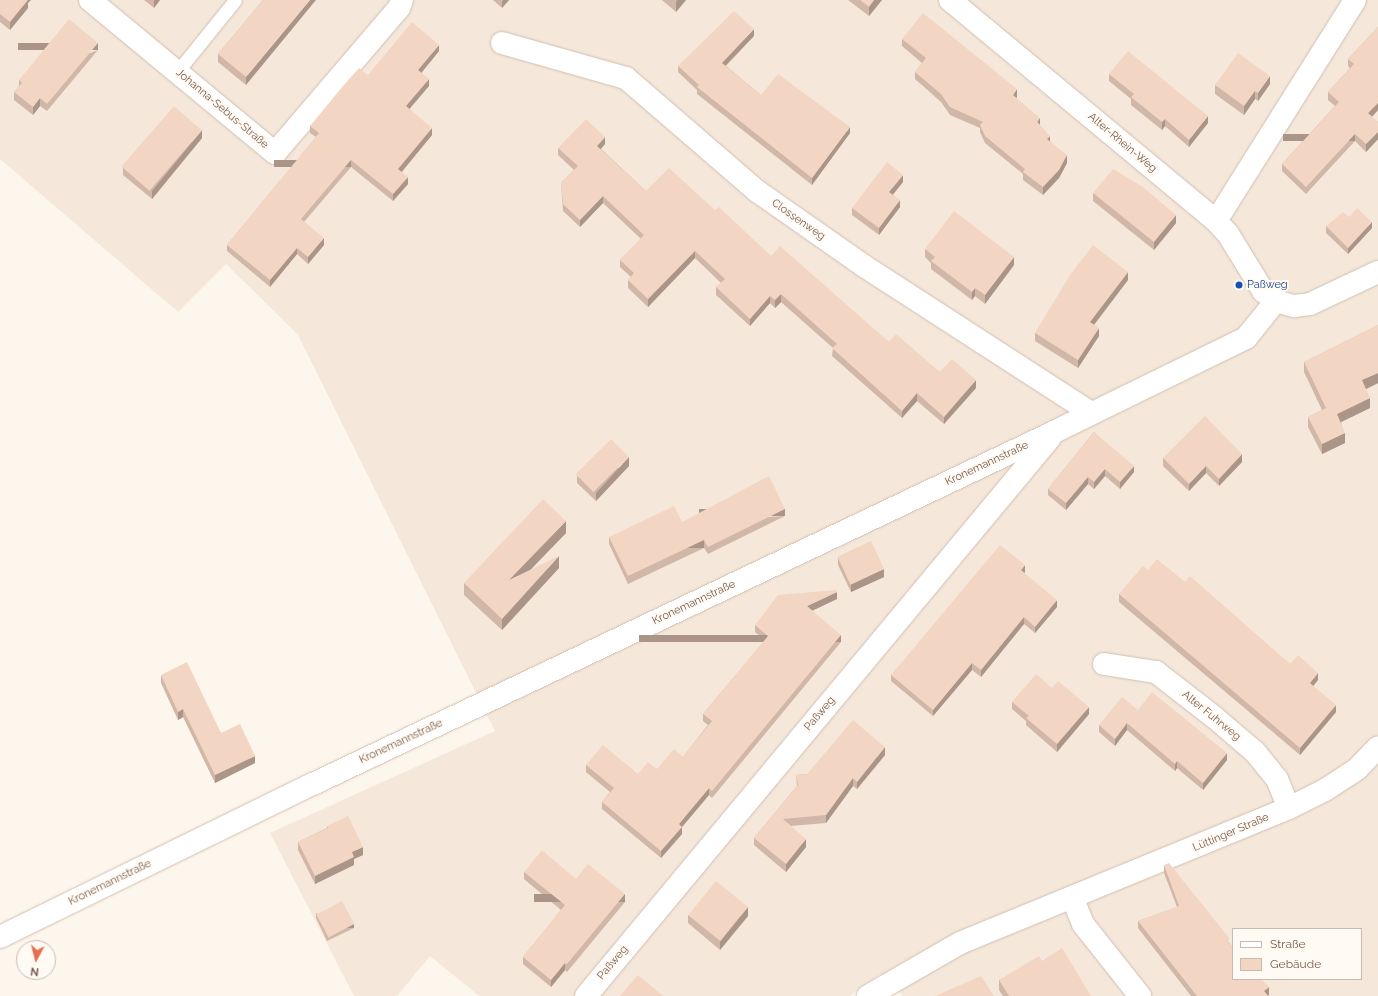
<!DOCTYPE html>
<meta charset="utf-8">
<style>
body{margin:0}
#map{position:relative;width:1378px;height:996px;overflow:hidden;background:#fdf6ec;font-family:Raleway,sans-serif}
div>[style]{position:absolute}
.residential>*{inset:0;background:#f5e8da}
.roads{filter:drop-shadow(0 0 1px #d1beb0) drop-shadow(0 0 1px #d1beb0)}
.service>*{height:13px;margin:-6.5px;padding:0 6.5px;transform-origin:6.5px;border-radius:6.5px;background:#fff}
.minor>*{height:22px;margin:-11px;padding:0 11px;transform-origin:11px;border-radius:11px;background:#fff}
.wall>*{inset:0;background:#d1b7a8}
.shaded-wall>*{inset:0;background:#aa9588;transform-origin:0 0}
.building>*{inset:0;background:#f3d5c3;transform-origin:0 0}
.dots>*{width:11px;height:11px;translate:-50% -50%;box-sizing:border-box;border:2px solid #fffaf3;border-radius:50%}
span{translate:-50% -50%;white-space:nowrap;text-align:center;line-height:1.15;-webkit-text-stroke:4px #fffaf3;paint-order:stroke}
.street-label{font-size:11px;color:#7a5c4d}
.transit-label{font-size:11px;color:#164399}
.left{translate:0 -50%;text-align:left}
.legend{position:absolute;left:1232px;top:928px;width:130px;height:52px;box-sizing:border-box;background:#fffaf3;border:1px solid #cabbb1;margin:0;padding:5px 7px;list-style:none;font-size:12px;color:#7a5c4d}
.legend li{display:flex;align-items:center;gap:8px;height:20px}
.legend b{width:20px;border:1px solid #cabbb1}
.north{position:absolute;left:16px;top:940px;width:40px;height:40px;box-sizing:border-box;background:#fffaf3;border:1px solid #cabbb1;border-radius:50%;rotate:187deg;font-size:11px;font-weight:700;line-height:16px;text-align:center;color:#7a5c4d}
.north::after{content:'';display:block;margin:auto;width:14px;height:18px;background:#e76f51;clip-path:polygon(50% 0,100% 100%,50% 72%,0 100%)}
</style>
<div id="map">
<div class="residential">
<div style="clip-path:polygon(evenodd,0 0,1378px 0,1378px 996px,903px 996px,880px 974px,850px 996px,479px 996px,430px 956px,397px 996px,354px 996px,270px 833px,495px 731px,298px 335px,226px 264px,178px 312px,0 159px,0 0,1233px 929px,1361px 929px,1361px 979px,1233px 979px,1233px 929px)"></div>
</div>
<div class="roads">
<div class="service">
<div style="left:177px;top:72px;width:92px;rotate:-51.1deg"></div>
</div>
<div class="minor">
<div style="left:90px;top:0;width:240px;rotate:39.6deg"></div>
<div style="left:275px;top:153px;width:191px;rotate:-49.5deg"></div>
<div style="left:399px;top:8px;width:9px;rotate:-69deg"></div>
<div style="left:950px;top:0;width:346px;rotate:39.7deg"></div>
<div style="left:1216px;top:221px;width:18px;rotate:47deg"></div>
<div style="left:1228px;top:234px;width:67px;rotate:58.4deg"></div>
<div style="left:1263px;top:291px;width:16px;rotate:38deg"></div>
<div style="left:1276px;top:301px;width:19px;rotate:16deg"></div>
<div style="left:1294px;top:306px;width:16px;rotate:-7deg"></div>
<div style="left:1310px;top:304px;width:75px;rotate:-25.2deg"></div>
<div style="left:502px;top:43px;width:129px;rotate:15.8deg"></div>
<div style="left:626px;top:78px;width:173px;rotate:40.8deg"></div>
<div style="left:757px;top:191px;width:131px;rotate:35deg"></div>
<div style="left:864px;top:266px;width:270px;rotate:32.9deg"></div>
<div style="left:1216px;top:221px;width:261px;rotate:-57.8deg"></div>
<div style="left:1104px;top:664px;width:53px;rotate:8.7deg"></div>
<div style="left:1156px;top:672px;width:73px;rotate:37.8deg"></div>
<div style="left:1214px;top:717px;width:54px;rotate:40.5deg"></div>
<div style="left:1255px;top:752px;width:35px;rotate:51deg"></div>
<div style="left:1277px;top:779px;width:31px;rotate:68deg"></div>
<div style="left:1073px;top:899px;width:27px;rotate:68deg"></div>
<div style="left:1083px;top:924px;width:92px;rotate:51.6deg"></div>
<div style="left:0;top:937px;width:348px;rotate:-26.1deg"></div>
<div style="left:313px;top:784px;width:820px;rotate:-25.41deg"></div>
<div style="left:1054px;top:432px;width:214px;rotate:-26.1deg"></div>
<div style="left:1246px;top:338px;width:48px;rotate:-51deg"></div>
<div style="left:586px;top:996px;width:726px;rotate:-50.26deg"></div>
<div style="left:868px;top:996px;width:106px;rotate:-29.9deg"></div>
<div style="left:960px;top:943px;width:356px;rotate:-22.3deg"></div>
<div style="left:1289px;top:808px;width:40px;rotate:-26.6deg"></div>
<div style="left:1325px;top:790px;width:38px;rotate:-33deg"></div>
<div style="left:1357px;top:769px;width:30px;rotate:-46deg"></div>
</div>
</div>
<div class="wall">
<div style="clip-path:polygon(0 0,28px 3px,28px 8px,10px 30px,0 22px)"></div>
<div style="clip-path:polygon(144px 0,160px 0,154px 8px)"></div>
<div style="clip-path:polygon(263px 0,246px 85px,218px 62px,218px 54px)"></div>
<div style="clip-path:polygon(493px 0,509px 0,502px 8px)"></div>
<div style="clip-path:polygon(662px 0,686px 0,676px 12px)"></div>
<div style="clip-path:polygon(848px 0,882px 0,869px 16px)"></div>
<div style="clip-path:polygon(1378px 27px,1378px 110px,1372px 117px,1378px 122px,1378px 139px,1366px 152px,1355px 141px,1306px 194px,1282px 171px,1282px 164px,1335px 106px,1328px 100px,1328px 92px,1350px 68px,1348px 66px,1348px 59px)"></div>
<div style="clip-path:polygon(754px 36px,726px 66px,761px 95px,850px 133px,812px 185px,697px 94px,697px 90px,678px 72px,678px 66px)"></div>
<div style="clip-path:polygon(902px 39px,1017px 97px,1016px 98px,1040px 126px,1050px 141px,1067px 163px,1059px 178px,1043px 195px,1023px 180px,1023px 174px,985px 143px,980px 132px,980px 128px,950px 115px,941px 102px,915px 79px,915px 72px,922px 63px,902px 46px)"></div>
<div style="clip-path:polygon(98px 50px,47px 111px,40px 106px,33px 115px,14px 100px,14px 92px,19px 86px,19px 80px)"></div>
<div style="clip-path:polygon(439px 51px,421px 73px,429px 86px,409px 109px,432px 135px,402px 172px,408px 184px,393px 201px,351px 167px,304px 222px,324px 245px,308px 264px,297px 254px,270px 287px,227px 251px,227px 245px,316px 137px,310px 133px,310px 126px,368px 75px)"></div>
<div style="clip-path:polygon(1109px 74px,1208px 123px,1189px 147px,1165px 126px,1162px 130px,1131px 105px,1131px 99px,1109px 81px)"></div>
<div style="clip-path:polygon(1270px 84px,1258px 101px,1255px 99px,1244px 115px,1215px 94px,1215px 85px)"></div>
<div style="clip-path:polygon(202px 138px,152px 199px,123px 175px,123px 167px)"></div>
<div style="clip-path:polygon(605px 144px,601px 149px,646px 191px,715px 210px,771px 256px,889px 342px,940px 372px,976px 388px,944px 424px,917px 401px,902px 418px,832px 356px,833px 348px,781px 302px,775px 308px,770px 303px,750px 326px,716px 295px,716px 287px,721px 283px,695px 258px,648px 307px,628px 288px,628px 280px,631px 277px,620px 267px,620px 260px,641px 239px,603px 203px,580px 227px,563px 211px,561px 183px,574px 170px,558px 155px,558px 148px)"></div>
<div style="clip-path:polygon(903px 182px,893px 195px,900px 207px,879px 235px,852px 215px,852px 208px)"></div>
<div style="clip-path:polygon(1093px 193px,1176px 223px,1154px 250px,1093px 201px)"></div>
<div style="clip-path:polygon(1349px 217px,1372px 228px,1348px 254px,1326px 233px,1326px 226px)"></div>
<div style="clip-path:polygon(925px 249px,1014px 265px,985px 304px,975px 296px,972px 300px,931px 269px,931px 263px,925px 257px)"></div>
<div style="clip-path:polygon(1128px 280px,1094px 325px,1099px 336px,1078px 368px,1035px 341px,1035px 333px)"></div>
<div style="clip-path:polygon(1378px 325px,1378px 383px,1366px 389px,1370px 408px,1341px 422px,1345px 443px,1322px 454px,1308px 427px,1308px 417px,1322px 410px,1304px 372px,1304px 362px)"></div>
<div style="clip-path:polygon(1094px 432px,1134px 472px,1120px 489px,1105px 476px,1094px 489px,1088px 484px,1066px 510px,1048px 495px,1048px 489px)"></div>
<div style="clip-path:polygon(1163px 458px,1242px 462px,1219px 486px,1206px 473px,1189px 491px,1163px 466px)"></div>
<div style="clip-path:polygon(629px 466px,596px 501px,577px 483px,577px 475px)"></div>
<div style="clip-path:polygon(785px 516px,708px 554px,704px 548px,628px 584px,609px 544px,609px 537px,682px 522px)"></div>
<div style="clip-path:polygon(566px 533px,530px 570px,559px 568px,502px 630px,464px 595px,464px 583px)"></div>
<div style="clip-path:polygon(838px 557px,884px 577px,851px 592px,838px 565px)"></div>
<div style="clip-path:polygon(1025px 572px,1024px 573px,1057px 607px,1035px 633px,1024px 624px,981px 677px,972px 670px,933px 716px,891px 681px,891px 675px)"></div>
<div style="clip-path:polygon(1185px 582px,1290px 664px,1318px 680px,1313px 686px,1336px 712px,1300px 755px,1119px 602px,1119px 594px)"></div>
<div style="clip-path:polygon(837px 599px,812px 611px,841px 642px,712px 798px,709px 795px,682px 827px,682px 834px,661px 858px,602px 809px,602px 802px,610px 792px,586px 772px,586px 765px,638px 774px,657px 769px,683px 757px,708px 725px,703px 721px,703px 714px,765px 640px,755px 632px,755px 625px)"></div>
<div style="clip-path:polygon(161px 675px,221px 733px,255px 763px,215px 783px,183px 717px,178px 720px,161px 683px)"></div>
<div style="clip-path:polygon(1052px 688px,1089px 714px,1057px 752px,1026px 725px,1026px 721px,1012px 709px,1012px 702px)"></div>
<div style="clip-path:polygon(1138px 710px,1227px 760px,1203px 790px,1177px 768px,1175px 771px,1127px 730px,1115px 746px,1099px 732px,1099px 725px)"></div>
<div style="clip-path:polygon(885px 755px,857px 789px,853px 786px,826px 823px,791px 826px,806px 847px,786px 872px,754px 845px,754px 838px,797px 786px,796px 775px,807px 774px)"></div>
<div style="clip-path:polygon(327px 826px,363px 855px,354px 859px,354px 865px,315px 884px,298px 850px,298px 842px,327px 828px)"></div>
<div style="clip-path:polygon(1164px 865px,1230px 944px,1269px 995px,1268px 995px,1268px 996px,1191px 996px,1138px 928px,1138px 921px,1177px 907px,1164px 873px)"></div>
<div style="clip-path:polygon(524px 872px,576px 879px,625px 902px,567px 972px,565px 970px,551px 987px,523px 964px,523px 957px,561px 910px,524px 879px)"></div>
<div style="clip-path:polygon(316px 913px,354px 928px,327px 941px,316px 918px)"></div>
<div style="clip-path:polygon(688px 915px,748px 916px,720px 950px,688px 923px)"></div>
<div style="clip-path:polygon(1042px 961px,1091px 996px,1003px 996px,999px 990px,999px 980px)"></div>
</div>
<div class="shaded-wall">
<div style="clip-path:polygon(26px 0,31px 0,28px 3px,28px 8px,10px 30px,10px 22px)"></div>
<div style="clip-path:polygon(154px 0,160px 0,154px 8px)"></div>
<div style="clip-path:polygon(310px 0,316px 0,246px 85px,246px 77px)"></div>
<div style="clip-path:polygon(503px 0,509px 0,502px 8px,502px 2px)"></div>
<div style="clip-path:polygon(677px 0,686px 0,676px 12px,676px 2px)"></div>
<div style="clip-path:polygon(874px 0,882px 0,869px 16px,869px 7px)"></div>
<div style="clip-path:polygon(754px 29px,754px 36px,722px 69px,722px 63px)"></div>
<div style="left:98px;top:43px;width:7px;height:80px;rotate:90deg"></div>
<div style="clip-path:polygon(439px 45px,439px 51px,418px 77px,418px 70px)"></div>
<div style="clip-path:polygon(1270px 76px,1270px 84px,1258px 101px,1258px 93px)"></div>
<div style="clip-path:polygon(429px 79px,429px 86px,406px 113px,406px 106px)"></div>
<div style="clip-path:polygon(1017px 89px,1017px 97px,1013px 103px,1013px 95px)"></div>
<div style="clip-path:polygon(1255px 91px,1255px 99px,1244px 115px,1244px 106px)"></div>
<div style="clip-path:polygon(40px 98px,40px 106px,33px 115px,33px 107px)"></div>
<div style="clip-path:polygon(1378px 103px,1378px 110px,1368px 121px,1368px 113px)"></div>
<div style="clip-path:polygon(1208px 116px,1208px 123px,1189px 147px,1189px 140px)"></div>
<div style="clip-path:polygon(1040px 118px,1040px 125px,1037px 122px)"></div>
<div style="clip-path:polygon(1165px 119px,1165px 126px,1162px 130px,1162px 122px)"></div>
<div style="clip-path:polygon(850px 127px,850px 133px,812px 185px,812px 178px)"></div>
<div style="clip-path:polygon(432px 128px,432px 135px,398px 176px,398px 169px)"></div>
<div style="clip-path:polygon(202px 130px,202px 138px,152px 199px,152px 191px)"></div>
<div style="clip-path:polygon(1378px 132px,1378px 139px,1366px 152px,1366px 144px)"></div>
<div style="left:1355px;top:134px;width:7px;height:72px;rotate:90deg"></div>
<div style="clip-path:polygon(1050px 136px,1050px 143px,1047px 139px)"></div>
<div style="clip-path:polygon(605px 137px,605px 144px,597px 153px,597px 146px)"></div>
<div style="clip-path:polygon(1067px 155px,1067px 163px,1059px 178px,1043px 195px,1043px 187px)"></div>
<div style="left:351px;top:160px;width:7px;height:77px;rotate:90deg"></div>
<div style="clip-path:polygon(903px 175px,903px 182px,889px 199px,889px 192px)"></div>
<div style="clip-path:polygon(408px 177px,408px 184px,393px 201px,393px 194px)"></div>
<div style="clip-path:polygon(603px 196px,603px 203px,580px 227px,580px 220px)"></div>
<div style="clip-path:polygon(900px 200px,900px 207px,879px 235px,879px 228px)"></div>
<div style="clip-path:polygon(1176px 215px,1176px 223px,1154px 250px,1154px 242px)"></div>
<div style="clip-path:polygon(1372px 222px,1372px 228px,1348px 254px,1348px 248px)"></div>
<div style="clip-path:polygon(324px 238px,324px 245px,308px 264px,308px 257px)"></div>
<div style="clip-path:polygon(297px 248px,297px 254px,270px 287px,270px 280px)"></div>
<div style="clip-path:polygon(695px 251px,695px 258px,648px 307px,648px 299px)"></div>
<div style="clip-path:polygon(1014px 257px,1014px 265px,985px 304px,985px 295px)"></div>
<div style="clip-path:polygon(1128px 272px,1128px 280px,1090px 330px,1090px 322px)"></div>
<div style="clip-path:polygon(975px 288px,975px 296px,972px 300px,972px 292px)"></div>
<div style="clip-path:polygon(781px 294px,781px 302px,775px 308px,775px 300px)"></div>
<div style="clip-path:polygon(770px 296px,770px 303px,750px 326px,750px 319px)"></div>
<div style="clip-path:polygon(1099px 328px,1099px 336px,1078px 368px,1078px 360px)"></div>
<div style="clip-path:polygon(1378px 373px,1378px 383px,1362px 391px,1362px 380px)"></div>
<div style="clip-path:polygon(976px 380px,976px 388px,944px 424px,944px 417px)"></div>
<div style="clip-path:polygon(917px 393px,917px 401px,902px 418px,902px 411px)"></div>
<div style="clip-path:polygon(1370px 398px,1370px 408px,1337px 424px,1337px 414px)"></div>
<div style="clip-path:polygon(1345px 433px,1345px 443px,1322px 454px,1322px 444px)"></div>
<div style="clip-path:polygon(1242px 454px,1242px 462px,1219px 486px,1219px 479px)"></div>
<div style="clip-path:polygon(629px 457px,629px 466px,596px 501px,596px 493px)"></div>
<div style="clip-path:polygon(1134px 466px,1134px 472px,1120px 489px,1120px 482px)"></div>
<div style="clip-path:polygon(1206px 466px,1206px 473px,1189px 491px,1189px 484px)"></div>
<div style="clip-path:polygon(1105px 469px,1105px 476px,1094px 489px,1094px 482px)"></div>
<div style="clip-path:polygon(1088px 477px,1088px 484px,1066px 510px,1066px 503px)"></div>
<div style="left:785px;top:509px;width:7px;height:86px;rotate:90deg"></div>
<div style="clip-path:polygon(566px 521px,566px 533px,509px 592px,509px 580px)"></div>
<div style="left:704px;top:540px;width:8px;height:84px;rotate:90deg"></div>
<div style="clip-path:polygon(559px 556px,559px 568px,502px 630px,502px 619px)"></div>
<div style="clip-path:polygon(1025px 565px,1025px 572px,1021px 577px,1021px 570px)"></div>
<div style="clip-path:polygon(884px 569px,884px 577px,851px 592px,851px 584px)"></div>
<div style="clip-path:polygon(837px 592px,837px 599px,807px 613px,807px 606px)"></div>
<div style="clip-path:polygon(1057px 600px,1057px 607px,1035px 633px,1035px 627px)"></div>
<div style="clip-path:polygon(1024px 617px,1024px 624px,981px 677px,981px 670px)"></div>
<div style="left:841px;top:635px;width:7px;height:202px;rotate:90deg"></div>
<div style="clip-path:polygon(972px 663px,972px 670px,933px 716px,933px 710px)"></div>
<div style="clip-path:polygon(1318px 673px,1318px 680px,1310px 690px,1310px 683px)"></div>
<div style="clip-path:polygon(1336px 705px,1336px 712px,1300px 755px,1300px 748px)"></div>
<div style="clip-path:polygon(1089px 707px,1089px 714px,1057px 752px,1057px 744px)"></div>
<div style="clip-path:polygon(183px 709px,183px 717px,178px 720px,178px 712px)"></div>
<div style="clip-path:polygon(1127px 723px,1127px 730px,1115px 746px,1115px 739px)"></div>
<div style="clip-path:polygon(885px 747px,885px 755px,857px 789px,857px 782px)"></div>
<div style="clip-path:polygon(1227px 753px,1227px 760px,1203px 790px,1203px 783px)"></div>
<div style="clip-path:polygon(255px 756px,255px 763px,215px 783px,215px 775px)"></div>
<div style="clip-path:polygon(1177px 761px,1177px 768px,1175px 771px,1175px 764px)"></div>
<div style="clip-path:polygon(853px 778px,853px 786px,826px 823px,826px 815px)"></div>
<div style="clip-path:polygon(709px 788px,709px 795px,682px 827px,682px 834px,661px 858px,661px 851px,679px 824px)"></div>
<div style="clip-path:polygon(806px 839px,806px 847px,786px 872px,786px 864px)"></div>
<div style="clip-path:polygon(363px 847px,363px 855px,354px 859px,354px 865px,315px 884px,315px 876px,352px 852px)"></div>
<div style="left:625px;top:894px;width:8px;height:91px;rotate:90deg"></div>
<div style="clip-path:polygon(748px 907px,748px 916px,720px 950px,720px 942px)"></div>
<div style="left:354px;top:924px;width:4px;height:30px;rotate:90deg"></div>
<div style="clip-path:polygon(565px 963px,565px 970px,551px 987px,551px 980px)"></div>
<div style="clip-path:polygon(1269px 987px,1269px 995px,1267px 996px,1264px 991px)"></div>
</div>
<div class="building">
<div style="clip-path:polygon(0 0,28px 0,10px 22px,0 14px)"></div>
<div style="clip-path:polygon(263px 0,310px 0,246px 77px,218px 54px)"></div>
<div style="clip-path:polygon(860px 0,874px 0,869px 7px)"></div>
<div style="clip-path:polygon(734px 11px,754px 29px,722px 63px,761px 95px,778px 74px,850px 127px,812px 178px,697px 87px,699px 85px,678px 66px)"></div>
<div style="clip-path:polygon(923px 13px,1017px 89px,1013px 95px,1040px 118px,1037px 122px,1050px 136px,1047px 139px,1067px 155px,1059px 170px,1043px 187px,1023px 172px,1025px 169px,985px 136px,980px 125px,983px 122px,950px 107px,941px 94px,915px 72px,926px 58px,902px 39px)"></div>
<div style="clip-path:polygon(69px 19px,98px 43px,47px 104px,40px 98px,33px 107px,14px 92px,22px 83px,19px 80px)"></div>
<div style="clip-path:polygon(412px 22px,439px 45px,418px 70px,429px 79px,406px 106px,432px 128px,398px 169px,408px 177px,393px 194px,351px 160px,301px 219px,324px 238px,308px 257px,297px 248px,270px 280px,227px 245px,319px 133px,310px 126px,343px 86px,359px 68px,368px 75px)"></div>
<div style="clip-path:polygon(1378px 27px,1378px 103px,1368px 113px,1378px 122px,1378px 132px,1366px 144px,1355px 134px,1306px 187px,1282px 164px,1339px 102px,1328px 92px,1354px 64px,1348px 59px)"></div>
<div style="clip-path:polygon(1128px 51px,1208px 116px,1189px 140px,1165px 119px,1162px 122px,1131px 97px,1134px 94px,1109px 74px)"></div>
<div style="clip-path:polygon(1238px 53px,1270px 76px,1258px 93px,1255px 91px,1244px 106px,1215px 85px)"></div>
<div style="left:174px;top:106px;width:37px;height:80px;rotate:41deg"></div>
<div style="clip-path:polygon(586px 119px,605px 137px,597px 146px,646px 191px,669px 168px,715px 210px,719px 207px,771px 256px,780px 246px,889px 342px,896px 334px,940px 372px,952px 359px,976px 380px,944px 417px,917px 393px,902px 411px,832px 348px,837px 344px,781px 294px,775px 300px,770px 296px,750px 319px,716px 287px,725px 279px,695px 251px,648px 299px,628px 280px,634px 273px,620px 260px,644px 235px,603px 196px,580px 220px,563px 204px,561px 183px,578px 166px,558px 148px)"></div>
<div style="clip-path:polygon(887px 162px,903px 175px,889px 192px,900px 200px,879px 228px,852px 208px)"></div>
<div style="clip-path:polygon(1113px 169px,1143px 187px,1176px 215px,1154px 242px,1093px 193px)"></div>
<div style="clip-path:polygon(1357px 208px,1372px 222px,1348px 248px,1326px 226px,1343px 212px,1349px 217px)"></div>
<div style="clip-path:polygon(954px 211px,1014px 257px,985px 295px,975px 288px,972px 292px,931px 261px,935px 257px,925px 249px)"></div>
<div style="clip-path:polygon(1093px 245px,1128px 272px,1090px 322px,1099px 328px,1078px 360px,1035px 333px,1070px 275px)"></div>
<div style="clip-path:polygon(1378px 325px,1378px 373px,1362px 380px,1370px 398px,1337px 414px,1345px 433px,1322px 444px,1308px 417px,1326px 408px,1304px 362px)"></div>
<div style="clip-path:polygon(1205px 416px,1242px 454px,1219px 479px,1206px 466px,1189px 484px,1163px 458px)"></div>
<div style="clip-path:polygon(1094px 432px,1134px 466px,1120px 482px,1105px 469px,1094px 482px,1088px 477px,1066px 503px,1048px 489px)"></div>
<div style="left:611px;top:439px;width:25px;height:50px;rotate:45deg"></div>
<div style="clip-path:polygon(769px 476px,785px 509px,708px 547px,704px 540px,628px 576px,609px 537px,674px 506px,682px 522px)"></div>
<div style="clip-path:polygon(543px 499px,566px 521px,509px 580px,559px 556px,502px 619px,464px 583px)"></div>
<div style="left:871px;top:541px;width:31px;height:37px;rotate:65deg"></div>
<div style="clip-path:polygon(1000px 545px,1025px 565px,1021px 570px,1057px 600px,1035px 627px,1024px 617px,981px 670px,972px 663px,933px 710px,891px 675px)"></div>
<div style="clip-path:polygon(1157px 559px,1185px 582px,1190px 576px,1290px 664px,1298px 655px,1318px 673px,1310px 683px,1336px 705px,1300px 748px,1119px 594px,1143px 566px,1148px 570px)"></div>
<div style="clip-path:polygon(836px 590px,837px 592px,807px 606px,841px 635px,712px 791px,709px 788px,679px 824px,682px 827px,661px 851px,602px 802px,614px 788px,586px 765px,603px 745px,638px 774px,648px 762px,657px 769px,674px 749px,683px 757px,712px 721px,703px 714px,768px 636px,755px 625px,778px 595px)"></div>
<div style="clip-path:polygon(187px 662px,221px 733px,240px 724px,255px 756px,215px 775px,183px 709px,178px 712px,161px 675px)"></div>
<div style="clip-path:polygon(1036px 674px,1052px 688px,1058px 681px,1089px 707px,1057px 744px,1026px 718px,1029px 716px,1012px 702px)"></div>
<div style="clip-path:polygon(1152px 692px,1227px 753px,1203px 783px,1177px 761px,1175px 764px,1127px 723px,1115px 739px,1099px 725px,1122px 697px,1138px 710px)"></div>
<div style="clip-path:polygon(853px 720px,885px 747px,857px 782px,853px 778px,826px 815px,783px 819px,806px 839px,786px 864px,754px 838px,798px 785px,796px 775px,807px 774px)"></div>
<div style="clip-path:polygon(348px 816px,363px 847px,352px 852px,354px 857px,315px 876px,298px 842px,328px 828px,327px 826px)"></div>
<div style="clip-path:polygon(542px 850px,576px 879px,588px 864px,625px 894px,567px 964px,565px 963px,551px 980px,523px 957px,565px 905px,524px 872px)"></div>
<div style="clip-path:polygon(1169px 863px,1230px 939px,1227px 941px,1233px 948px,1233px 979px,1261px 979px,1269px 987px,1264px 991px,1268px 996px,1197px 996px,1138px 921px,1179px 906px,1164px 865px)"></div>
<div style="left:716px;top:881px;width:41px;height:44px;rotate:39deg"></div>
<div style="left:342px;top:901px;width:26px;height:29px;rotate:62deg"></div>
<div style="clip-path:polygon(1062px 948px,1091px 996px,1009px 996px,999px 980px,1039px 956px,1042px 961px)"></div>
<div style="clip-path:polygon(638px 975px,663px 996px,620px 996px)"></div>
<div style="clip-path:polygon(981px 976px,994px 996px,935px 996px)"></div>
</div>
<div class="dots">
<div style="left:1239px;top:285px;background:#1a4fb4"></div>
</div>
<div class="street-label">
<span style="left:222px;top:109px;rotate:40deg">Johanna-Sebus-Straße</span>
<span style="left:1122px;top:143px;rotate:40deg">Alter-Rhein-Weg</span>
<span style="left:798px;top:220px;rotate:35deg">Clossenweg</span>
<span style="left:987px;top:464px;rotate:-25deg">Kronemannstraße</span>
<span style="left:694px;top:603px;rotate:-25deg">Kronemannstraße</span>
<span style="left:820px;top:714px;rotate:-50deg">Paßweg</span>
<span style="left:1211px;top:716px;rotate:39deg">Alter Fuhrweg</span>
<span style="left:401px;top:742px;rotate:-25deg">Kronemannstraße</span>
<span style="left:1231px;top:833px;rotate:-23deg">Lüttinger Straße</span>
<span style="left:110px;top:883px;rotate:-26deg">Kronemannstraße</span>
<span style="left:613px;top:963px;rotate:-50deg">Paßweg</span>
</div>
<div class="transit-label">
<span class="left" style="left:1247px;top:285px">Paßweg</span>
</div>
<ul class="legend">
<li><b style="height:5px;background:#fff"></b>Straße</li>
<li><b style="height:11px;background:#f3d5c3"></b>Gebäude</li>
</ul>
<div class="north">N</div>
</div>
